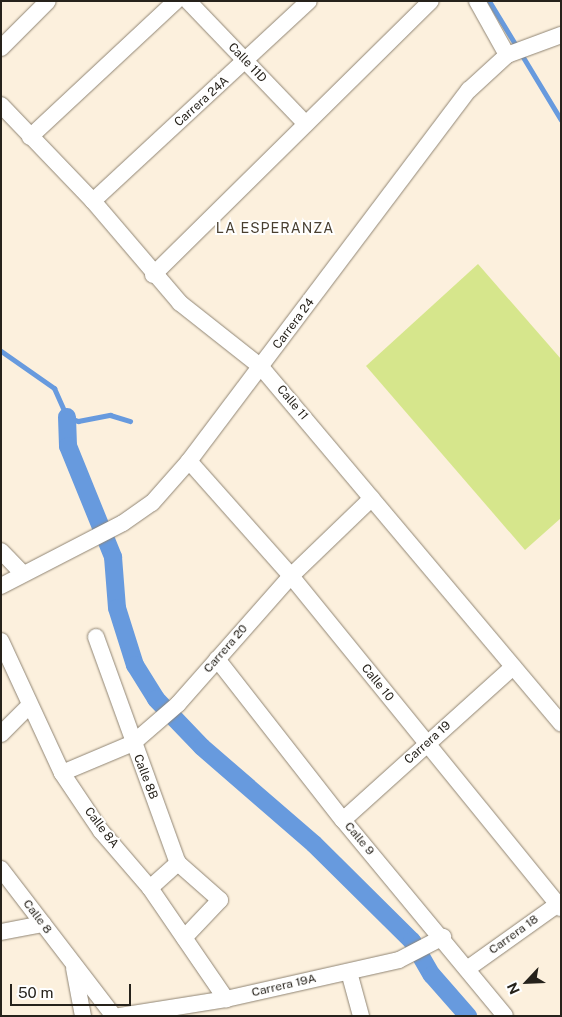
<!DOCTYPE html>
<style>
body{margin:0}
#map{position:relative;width:562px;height:1017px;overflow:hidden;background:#fcf0dd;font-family:"Public Sans",sans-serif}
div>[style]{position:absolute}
.green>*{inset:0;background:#d6e68c}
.stream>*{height:5px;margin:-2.5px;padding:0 2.5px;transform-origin:2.5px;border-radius:2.5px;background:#679ade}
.canal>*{height:18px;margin:-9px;padding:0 9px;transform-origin:9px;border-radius:9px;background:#679ade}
.roads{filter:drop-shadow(0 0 1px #908574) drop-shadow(0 0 1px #908574)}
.minor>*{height:16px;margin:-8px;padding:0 8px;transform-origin:8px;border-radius:8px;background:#fff}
span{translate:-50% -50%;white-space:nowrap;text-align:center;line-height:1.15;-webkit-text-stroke:4px #fff;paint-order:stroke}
.street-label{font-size:12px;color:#26221b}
.neighbourhood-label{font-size:14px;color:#493f30;letter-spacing:1px}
.frame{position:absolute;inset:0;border:2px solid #26221b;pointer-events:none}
.north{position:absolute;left:502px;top:957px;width:50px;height:50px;-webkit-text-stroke:4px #fff;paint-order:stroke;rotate:245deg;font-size:14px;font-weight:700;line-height:20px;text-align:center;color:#26221b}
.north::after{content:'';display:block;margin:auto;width:18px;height:22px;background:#26221b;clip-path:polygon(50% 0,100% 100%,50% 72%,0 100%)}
.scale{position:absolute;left:10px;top:984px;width:121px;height:22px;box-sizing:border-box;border:2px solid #26221b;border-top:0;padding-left:6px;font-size:15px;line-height:18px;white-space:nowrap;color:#26221b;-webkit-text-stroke:4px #fff;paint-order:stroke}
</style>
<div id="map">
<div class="green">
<div style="clip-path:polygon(478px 264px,561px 359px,561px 518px,525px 550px,366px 366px)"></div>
</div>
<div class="stream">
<div style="left:489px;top:1px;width:139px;rotate:58.8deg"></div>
<div style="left:1px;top:351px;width:65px;rotate:34.9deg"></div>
<div style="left:54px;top:388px;width:32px;rotate:66deg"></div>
<div style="left:67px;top:417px;width:12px;rotate:20deg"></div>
<div style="left:78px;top:421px;width:33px;rotate:-11deg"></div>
<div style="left:110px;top:415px;width:21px;rotate:17deg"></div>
</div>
<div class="canal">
<div style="left:67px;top:417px;width:29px;rotate:88deg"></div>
<div style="left:68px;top:446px;width:120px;rotate:67.9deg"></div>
<div style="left:113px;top:557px;width:51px;rotate:85.5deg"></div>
<div style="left:117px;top:608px;width:60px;rotate:72.5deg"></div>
<div style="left:135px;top:665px;width:40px;rotate:58deg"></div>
<div style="left:156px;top:699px;width:66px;rotate:46.2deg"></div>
<div style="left:202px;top:747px;width:148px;rotate:40.9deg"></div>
<div style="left:314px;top:844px;width:138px;rotate:44.7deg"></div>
<div style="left:412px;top:941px;width:39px;rotate:60deg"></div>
<div style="left:432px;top:975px;width:55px;rotate:48.7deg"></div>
</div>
<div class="roads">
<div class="minor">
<div style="left:188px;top:1px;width:170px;rotate:46.2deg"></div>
<div style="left:477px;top:1px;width:62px;rotate:60.9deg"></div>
<div style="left:1px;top:48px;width:66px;rotate:-45deg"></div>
<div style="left:1px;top:105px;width:133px;rotate:46.2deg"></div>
<div style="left:93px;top:201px;width:134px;rotate:49.5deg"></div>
<div style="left:180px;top:303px;width:103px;rotate:38.3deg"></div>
<div style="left:261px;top:367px;width:466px;rotate:49.9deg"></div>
<div style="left:30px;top:137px;width:200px;rotate:-43deg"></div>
<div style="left:93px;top:201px;width:294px;rotate:-42.8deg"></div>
<div style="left:153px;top:275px;width:390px;rotate:-44.6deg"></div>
<div style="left:189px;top:461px;width:154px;rotate:48.4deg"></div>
<div style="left:291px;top:576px;width:428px;rotate:50.9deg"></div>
<div style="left:1px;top:551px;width:29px;rotate:46deg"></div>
<div style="left:1px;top:586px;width:137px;rotate:-27.3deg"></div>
<div style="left:123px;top:523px;width:35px;rotate:-35deg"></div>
<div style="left:152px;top:503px;width:56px;rotate:-48.6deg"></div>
<div style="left:189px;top:461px;width:465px;rotate:-53deg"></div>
<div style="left:469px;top:90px;width:52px;rotate:-42.6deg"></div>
<div style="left:507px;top:55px;width:58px;rotate:-20.3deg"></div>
<div style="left:96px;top:637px;width:240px;rotate:70.1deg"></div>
<div style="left:178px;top:863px;width:56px;rotate:41.4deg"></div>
<div style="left:220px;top:900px;width:52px;rotate:133.5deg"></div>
<div style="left:1px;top:641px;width:145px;rotate:65.2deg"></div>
<div style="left:62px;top:773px;width:70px;rotate:56.1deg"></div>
<div style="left:101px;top:831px;width:75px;rotate:49.3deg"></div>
<div style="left:150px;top:888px;width:135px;rotate:55.6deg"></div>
<div style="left:217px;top:659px;width:204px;rotate:52deg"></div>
<div style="left:343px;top:820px;width:254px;rotate:50.4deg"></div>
<div style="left:1px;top:734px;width:40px;rotate:-45deg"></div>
<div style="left:62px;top:773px;width:77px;rotate:-22.9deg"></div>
<div style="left:133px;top:743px;width:60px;rotate:-40.9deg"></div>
<div style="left:178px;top:704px;width:171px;rotate:-48.6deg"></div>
<div style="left:291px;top:576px;width:112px;rotate:-43.9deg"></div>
<div style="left:343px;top:820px;width:229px;rotate:-42deg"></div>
<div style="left:1px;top:869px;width:185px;rotate:52.5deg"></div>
<div style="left:150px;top:888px;width:38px;rotate:-42deg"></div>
<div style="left:1px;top:932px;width:43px;rotate:-10.8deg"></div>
<div style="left:74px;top:968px;width:49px;rotate:79.4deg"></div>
<div style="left:467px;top:969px;width:115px;rotate:-35.5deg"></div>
<div style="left:349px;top:972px;width:46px;rotate:74.7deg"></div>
<div style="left:120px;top:1016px;width:107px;rotate:-9.1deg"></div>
<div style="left:226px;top:999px;width:177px;rotate:-12.7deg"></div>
<div style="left:399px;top:960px;width:50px;rotate:-27.6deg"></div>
</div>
</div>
<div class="street-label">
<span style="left:247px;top:63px;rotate:46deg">Calle 11D</span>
<span style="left:202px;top:102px;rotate:-42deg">Carrera 24A</span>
<span style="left:294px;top:324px;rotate:-53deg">Carrera 24</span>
<span style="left:292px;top:403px;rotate:50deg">Calle 11</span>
<span style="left:226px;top:649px;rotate:-49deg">Carrera 20</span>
<span style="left:377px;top:683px;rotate:51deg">Calle 10</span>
<span style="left:428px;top:743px;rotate:-42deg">Carrera 19</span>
<span style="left:145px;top:777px;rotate:69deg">Calle 8B</span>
<span style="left:101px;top:828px;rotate:53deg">Calle 8A</span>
<span style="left:359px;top:839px;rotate:50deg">Calle 9</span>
<span style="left:37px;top:917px;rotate:53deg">Calle 8</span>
<span style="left:514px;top:935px;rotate:-36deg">Carrera 18</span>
<span style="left:284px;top:986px;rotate:-13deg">Carrera 19A</span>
</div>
<div class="neighbourhood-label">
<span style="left:275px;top:228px">LA ESPERANZA</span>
</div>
<div class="frame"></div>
<div class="north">N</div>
<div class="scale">50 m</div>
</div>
